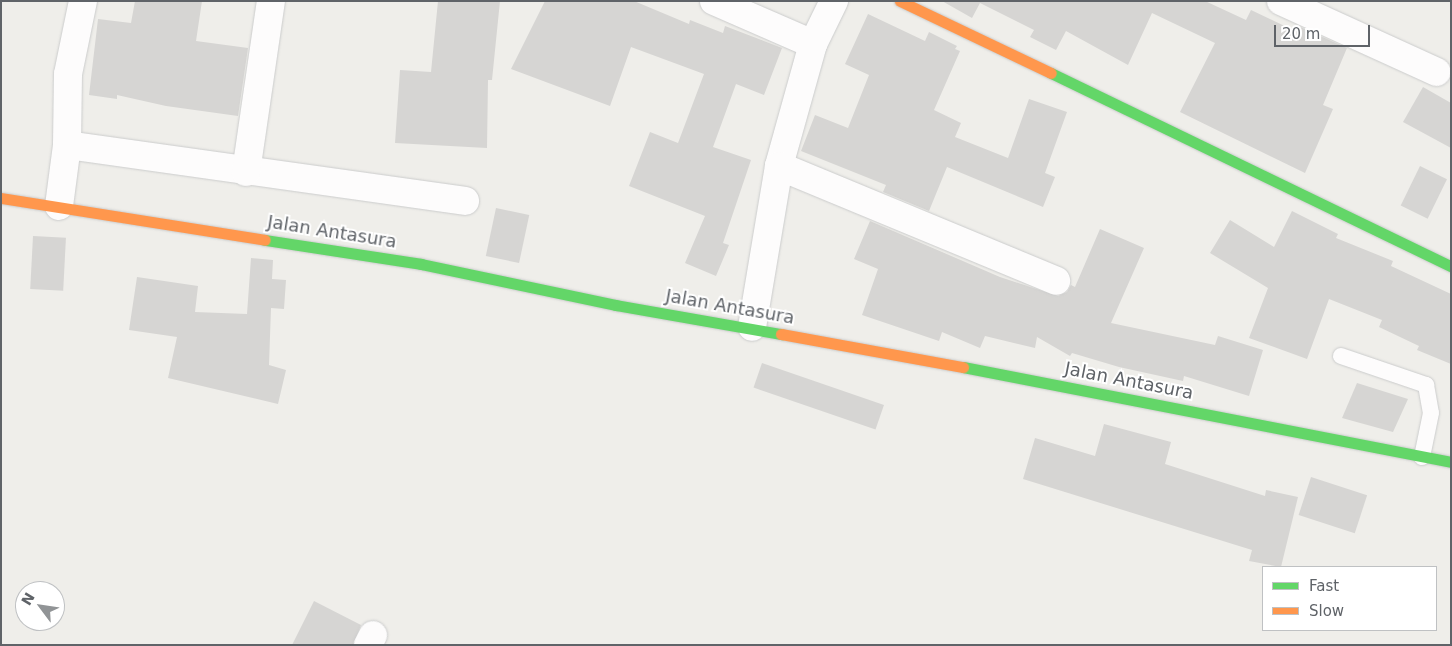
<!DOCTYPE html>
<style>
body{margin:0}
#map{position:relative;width:1452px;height:646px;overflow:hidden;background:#efeeea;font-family:"DejaVu Sans",sans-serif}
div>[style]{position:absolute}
.building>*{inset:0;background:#d6d5d3;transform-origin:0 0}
.roads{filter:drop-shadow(0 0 1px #cbcccc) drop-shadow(0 0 1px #cbcccc)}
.lane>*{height:16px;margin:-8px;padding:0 8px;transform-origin:8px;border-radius:8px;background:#fdfcfc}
.street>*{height:28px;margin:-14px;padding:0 14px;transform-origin:14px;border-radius:14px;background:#fdfcfc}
.fast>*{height:11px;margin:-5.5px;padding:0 5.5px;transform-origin:5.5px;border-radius:5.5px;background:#63d668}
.slow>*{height:11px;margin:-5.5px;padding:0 5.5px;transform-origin:5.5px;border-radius:5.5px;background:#ff974d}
span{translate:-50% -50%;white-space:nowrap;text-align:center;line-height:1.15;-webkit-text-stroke:4px #fff;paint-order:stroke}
.street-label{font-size:18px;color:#5f6368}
.frame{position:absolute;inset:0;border:2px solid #5f6368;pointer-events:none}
.legend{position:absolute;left:1262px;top:566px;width:175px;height:65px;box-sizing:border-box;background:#fff;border:1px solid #bfc1c3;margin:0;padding:6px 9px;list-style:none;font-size:15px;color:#5f6368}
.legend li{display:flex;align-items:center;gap:10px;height:25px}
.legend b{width:25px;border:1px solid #bfc1c3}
.north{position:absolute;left:15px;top:581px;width:50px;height:50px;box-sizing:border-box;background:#fff;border:1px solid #bfc1c3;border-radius:50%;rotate:301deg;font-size:14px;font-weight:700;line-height:20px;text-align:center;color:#5f6368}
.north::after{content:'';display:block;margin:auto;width:18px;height:22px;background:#919496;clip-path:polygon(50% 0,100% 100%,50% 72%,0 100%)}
.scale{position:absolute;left:1274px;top:25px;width:96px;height:22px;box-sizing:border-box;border:2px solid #5f6368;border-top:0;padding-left:6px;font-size:15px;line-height:18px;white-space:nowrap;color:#5f6368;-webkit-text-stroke:4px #fff;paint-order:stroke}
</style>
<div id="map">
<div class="building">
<div style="clip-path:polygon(135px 1px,202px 1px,196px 41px,248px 48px,238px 116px,166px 106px,117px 95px,117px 99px,89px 95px,98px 19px,131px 23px)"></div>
<div style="clip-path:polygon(438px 1px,500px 1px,492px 80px,488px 80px,487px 148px,395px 143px,400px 70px,431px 72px)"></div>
<div style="clip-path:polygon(545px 1px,634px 1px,689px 24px,690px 20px,723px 33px,725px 26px,782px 48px,764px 95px,736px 84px,713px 147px,751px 160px,723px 243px,729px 245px,716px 276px,685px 263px,705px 216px,629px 186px,650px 132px,678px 143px,704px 74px,631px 47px,610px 106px,511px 69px)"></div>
<div style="clip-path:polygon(942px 1px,1205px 1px,1246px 20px,1251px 10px,1295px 31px,1298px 26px,1347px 48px,1323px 105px,1333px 109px,1305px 173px,1180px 112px,1215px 43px,1152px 13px,1128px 65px,1066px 31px,1056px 50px,1030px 37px,1034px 30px,980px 3px,972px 18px)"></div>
<div style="clip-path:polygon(868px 14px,925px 41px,929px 32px,957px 46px,955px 49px,960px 51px,934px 110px,961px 123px,955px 137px,1008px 158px,1029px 99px,1067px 112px,1045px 173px,1055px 177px,1043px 207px,947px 167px,929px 211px,883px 192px,886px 185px,801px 151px,815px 115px,848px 128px,869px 75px,845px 64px)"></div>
<div style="clip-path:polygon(1423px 87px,1451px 103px,1451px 148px,1403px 122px)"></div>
<div style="left:1420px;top:166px;width:30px;height:44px;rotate:26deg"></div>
<div style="left:496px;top:208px;width:34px;height:49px;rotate:12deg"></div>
<div style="clip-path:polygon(1292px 211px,1338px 234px,1336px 238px,1393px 261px,1391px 266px,1451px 294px,1451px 364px,1417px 350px,1419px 346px,1379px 327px,1382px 320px,1329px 299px,1307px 359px,1249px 338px,1268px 288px,1210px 253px,1230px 220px,1274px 247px)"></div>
<div style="clip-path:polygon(870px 221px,1000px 277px,1058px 296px,1067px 292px,1071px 285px,1075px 287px,1100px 229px,1144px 248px,1111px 323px,1215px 345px,1218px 336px,1263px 350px,1249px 396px,1184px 376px,1183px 381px,1119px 367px,1072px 353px,1070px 356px,1037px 337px,1035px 348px,985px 336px,980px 348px,942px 332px,939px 341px,862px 315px,878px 269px,854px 259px)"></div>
<div style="left:33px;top:236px;width:33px;height:53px;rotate:3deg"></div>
<div style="clip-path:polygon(251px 258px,273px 260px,272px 279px,286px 280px,284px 309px,271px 308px,269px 365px,286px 370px,278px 404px,168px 378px,177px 337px,129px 330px,137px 277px,198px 286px,195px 312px,247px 314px)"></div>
<div style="left:762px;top:363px;width:129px;height:26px;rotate:19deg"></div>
<div style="clip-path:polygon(1357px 383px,1408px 399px,1393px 432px,1342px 418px)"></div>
<div style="clip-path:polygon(1104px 424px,1171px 442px,1165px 464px,1265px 496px,1266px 490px,1298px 497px,1281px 567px,1249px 561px,1252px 550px,1023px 479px,1035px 438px,1095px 456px)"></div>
<div style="left:1311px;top:477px;width:59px;height:40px;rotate:18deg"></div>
<div style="clip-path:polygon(314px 601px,361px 625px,353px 645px,292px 645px)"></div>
</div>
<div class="roads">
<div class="lane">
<div style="left:1341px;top:356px;width:90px;rotate:18.8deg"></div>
<div style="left:1426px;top:385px;width:28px;rotate:80deg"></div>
<div style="left:1431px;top:413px;width:45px;rotate:101.6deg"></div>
</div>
<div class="street">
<div style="left:714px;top:1px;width:108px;rotate:23.5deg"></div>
<div style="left:813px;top:44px;width:127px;rotate:105.6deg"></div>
<div style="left:779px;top:166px;width:163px;rotate:99.5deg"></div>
<div style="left:1281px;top:1px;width:171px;rotate:24.5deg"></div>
<div style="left:813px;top:44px;width:48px;rotate:-64deg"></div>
<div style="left:67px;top:145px;width:402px;rotate:8deg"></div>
<div style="left:779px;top:166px;width:300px;rotate:22.5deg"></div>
<div style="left:246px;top:172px;width:173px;rotate:-81.7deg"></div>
<div style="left:59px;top:206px;width:62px;rotate:-82.5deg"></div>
<div style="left:67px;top:145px;width:71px;rotate:-89.2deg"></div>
<div style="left:68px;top:74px;width:75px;rotate:-78.4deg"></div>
<div style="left:368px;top:645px;width:11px;rotate:-63deg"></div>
</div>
<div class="fast">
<div style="left:1051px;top:73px;width:444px;rotate:25.8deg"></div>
<div style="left:265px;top:240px;width:158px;rotate:8.7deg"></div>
<div style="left:421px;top:264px;width:199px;rotate:11.9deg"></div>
<div style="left:616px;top:305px;width:168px;rotate:10deg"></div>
<div style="left:963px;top:367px;width:497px;rotate:11deg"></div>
</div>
<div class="slow">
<div style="left:900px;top:1px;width:167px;rotate:25.5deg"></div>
<div style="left:1px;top:198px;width:267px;rotate:9deg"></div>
<div style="left:781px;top:334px;width:185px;rotate:10.3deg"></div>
</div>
</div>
<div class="street-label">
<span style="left:332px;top:232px;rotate:9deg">Jalan Antasura</span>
<span style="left:730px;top:307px;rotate:10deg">Jalan Antasura</span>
<span style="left:1129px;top:381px;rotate:11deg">Jalan Antasura</span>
</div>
<div class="frame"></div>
<ul class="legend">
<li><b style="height:6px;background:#63d668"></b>Fast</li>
<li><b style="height:6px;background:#ff974d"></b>Slow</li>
</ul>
<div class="north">N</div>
<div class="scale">20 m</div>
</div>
